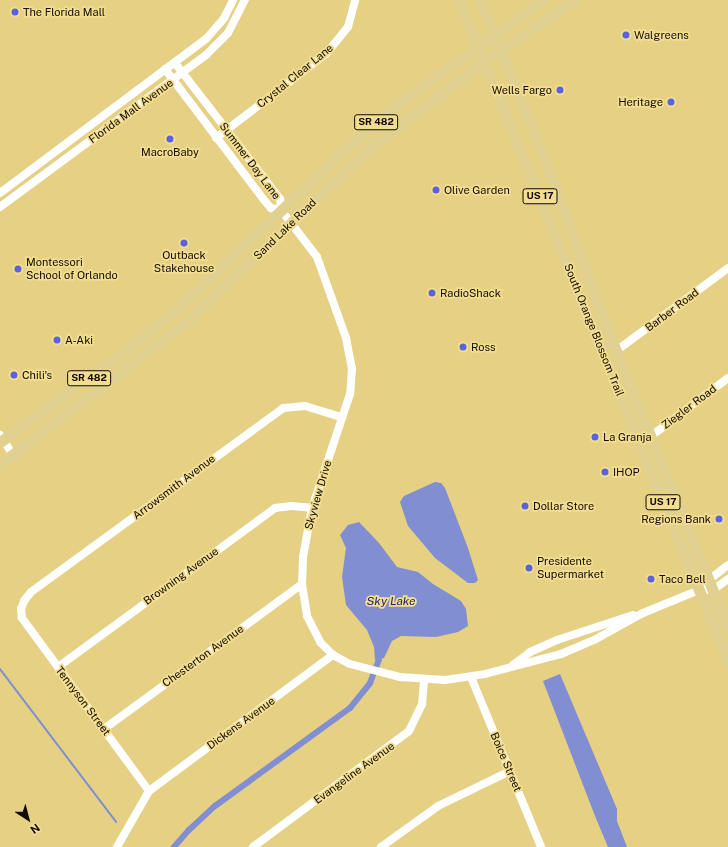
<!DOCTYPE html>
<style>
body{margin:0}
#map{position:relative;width:728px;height:847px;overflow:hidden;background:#e5d083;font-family:"Public Sans",sans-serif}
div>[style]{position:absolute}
.water>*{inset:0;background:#818ed2}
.stream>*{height:2px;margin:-1px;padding:0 1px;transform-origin:1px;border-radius:1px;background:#818ed2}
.canal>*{height:6px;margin:-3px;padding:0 3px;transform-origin:3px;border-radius:3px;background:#818ed2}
.minor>*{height:8px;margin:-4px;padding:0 4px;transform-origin:4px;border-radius:4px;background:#fff}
.major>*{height:11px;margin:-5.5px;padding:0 5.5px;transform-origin:5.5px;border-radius:5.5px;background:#e1d191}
.dots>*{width:11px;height:11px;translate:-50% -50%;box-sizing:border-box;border:2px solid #f2dd90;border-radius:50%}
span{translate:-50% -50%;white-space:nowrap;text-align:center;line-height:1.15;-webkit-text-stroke:3.5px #f2dd90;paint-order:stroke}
.shield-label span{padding:1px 3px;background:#f2dd90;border:1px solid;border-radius:3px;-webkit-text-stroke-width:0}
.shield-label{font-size:10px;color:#110b00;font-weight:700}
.poi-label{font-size:11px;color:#110b00}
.left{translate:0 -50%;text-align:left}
.right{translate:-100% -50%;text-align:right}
.street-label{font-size:11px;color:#110b00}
.water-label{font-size:12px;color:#201f6f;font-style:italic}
.north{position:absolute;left:8px;top:799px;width:40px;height:40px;-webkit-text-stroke:3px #f2dd90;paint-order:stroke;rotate:144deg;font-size:11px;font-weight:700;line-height:16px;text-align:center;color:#110b00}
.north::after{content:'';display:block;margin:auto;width:14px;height:18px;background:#110b00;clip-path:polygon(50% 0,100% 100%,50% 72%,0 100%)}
</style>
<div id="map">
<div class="water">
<div style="clip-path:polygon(435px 482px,441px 483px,445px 488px,468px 548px,478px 580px,475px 583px,468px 583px,435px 558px,408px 526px,400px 502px,404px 496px)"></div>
<div style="clip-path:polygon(359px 522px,379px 543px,397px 567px,418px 572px,433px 584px,461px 601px,466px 609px,468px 626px,458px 632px,436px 637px,401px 636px,392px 641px,384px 658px,375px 660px,374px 647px,367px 630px,346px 605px,342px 577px,346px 548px,340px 535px,348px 525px)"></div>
<div style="clip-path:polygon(560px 674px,617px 809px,617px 821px,627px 847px,608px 847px,595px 816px,543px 681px)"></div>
</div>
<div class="stream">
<div style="left:0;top:669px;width:192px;rotate:52.8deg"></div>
</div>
<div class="canal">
<div style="left:174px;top:847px;width:23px;rotate:-49deg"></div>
<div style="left:189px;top:830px;width:35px;rotate:-43deg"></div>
<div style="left:215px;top:806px;width:167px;rotate:-36deg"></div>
<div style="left:350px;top:708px;width:32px;rotate:-51deg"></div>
<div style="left:370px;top:683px;width:25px;rotate:-69deg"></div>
</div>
<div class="minor">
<div style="left:175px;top:63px;width:172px;rotate:52.3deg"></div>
<div style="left:280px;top:199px;width:11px;rotate:85deg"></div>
<div style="left:281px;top:210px;width:59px;rotate:52.5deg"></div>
<div style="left:317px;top:257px;width:86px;rotate:70.3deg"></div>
<div style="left:346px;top:338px;width:31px;rotate:79deg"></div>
<div style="left:352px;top:368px;width:26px;rotate:94deg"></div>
<div style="left:350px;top:394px;width:120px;rotate:108.4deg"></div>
<div style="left:312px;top:508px;width:50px;rotate:100.4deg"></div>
<div style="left:303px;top:557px;width:27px;rotate:92deg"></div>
<div style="left:302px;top:584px;width:32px;rotate:81deg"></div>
<div style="left:307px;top:616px;width:30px;rotate:63deg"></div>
<div style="left:321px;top:643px;width:17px;rotate:45deg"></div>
<div style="left:333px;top:655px;width:19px;rotate:28deg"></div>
<div style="left:350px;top:664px;width:52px;rotate:14.6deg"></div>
<div style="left:400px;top:677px;width:45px;rotate:3.8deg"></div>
<div style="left:445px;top:680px;width:40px;rotate:-8.5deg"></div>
<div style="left:485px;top:674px;width:79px;rotate:-14.7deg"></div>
<div style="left:561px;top:654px;width:38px;rotate:-23deg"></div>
<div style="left:596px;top:639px;width:54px;rotate:-29deg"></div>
<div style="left:643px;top:613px;width:61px;rotate:-22.3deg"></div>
<div style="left:699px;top:590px;width:14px"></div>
<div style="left:713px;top:590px;width:19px;rotate:-36deg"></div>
<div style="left:165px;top:69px;width:164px;rotate:52.9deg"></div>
<div style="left:264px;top:200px;width:11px;rotate:49deg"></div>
<div style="left:271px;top:208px;width:10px;rotate:11deg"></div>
<div style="left:216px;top:138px;width:138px;rotate:-37.4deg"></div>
<div style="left:326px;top:54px;width:35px;rotate:-51deg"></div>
<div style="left:348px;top:27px;width:28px;rotate:-75deg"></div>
<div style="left:0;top:193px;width:257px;rotate:-36.8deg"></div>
<div style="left:206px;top:39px;width:28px;rotate:-49deg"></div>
<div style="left:224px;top:18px;width:20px;rotate:-63deg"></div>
<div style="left:0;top:207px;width:256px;rotate:-36.4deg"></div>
<div style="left:206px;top:55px;width:31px;rotate:-45deg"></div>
<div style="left:228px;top:33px;width:37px;rotate:-63deg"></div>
<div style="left:616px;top:351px;width:139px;rotate:-36.5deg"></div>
<div style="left:0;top:435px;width:24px;rotate:57deg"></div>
<div style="left:651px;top:436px;width:96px;rotate:-37deg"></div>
<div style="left:705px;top:583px;width:29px;rotate:-38deg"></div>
<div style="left:513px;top:665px;width:21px;rotate:-37deg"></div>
<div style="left:530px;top:652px;width:30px;rotate:-24deg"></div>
<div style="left:557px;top:640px;width:80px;rotate:-18.2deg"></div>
<div style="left:58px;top:667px;width:269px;rotate:-36.2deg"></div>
<div style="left:275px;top:508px;width:16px;rotate:-7deg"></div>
<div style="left:291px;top:506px;width:21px;rotate:5deg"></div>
<div style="left:471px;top:677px;width:184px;rotate:67.6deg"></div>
<div style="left:104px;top:729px;width:245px;rotate:-36.2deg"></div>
<div style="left:149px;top:791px;width:215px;rotate:-126.3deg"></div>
<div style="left:22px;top:618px;width:9px;rotate:-96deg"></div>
<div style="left:21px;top:609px;width:9px;rotate:-69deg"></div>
<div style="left:24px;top:601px;width:11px;rotate:-52deg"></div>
<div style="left:31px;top:592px;width:312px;rotate:-36.1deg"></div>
<div style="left:283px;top:408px;width:22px;rotate:-5deg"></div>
<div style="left:305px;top:406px;width:39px;rotate:17deg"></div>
<div style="left:117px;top:847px;width:64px;rotate:-60.3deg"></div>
<div style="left:149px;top:791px;width:229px;rotate:-36.5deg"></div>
<div style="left:253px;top:847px;width:194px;rotate:-36.6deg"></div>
<div style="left:409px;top:731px;width:30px;rotate:-64deg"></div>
<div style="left:422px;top:704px;width:24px;rotate:-85deg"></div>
<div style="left:381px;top:847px;width:70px;rotate:-35.7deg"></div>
<div style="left:438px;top:806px;width:80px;rotate:-25.9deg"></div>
</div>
<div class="major">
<div style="left:459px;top:0;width:714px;rotate:67.86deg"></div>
<div style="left:480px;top:0;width:166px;rotate:67.8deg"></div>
<div style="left:543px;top:154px;width:210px;rotate:69.7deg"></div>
<div style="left:616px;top:351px;width:299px;rotate:68deg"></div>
<div style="left:0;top:442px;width:148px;rotate:-35.9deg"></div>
<div style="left:120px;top:355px;width:70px;rotate:-38.7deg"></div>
<div style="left:175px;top:311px;width:224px;rotate:-43.5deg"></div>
<div style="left:337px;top:157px;width:84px;rotate:-40.7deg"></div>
<div style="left:401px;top:102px;width:175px;rotate:-35.7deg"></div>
<div style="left:0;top:464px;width:231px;rotate:-37.3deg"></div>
<div style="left:184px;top:324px;width:255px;rotate:-43.4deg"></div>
<div style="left:369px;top:149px;width:127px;rotate:-37.3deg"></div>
<div style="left:470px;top:72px;width:126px;rotate:-34.7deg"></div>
</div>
<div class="dots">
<div style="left:15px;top:12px;background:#5964db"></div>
<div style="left:626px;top:35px;background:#5964db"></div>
<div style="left:560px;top:90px;background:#5964db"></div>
<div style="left:671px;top:102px;background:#5964db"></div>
<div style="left:170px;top:139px;background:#5964db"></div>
<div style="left:436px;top:190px;background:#5964db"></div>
<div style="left:184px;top:243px;background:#5964db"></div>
<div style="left:18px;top:269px;background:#5964db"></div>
<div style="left:432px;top:293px;background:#5964db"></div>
<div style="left:57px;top:340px;background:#5964db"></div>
<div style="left:463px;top:347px;background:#5964db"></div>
<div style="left:14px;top:375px;background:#5964db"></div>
<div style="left:595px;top:437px;background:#5964db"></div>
<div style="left:605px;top:472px;background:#5964db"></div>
<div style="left:525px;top:506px;background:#5964db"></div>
<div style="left:719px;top:519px;background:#5964db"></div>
<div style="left:529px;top:568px;background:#5964db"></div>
<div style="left:651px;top:579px;background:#5964db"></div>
</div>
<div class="shield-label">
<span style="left:376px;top:122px">SR 482</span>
<span style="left:540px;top:196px">US 17</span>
<span style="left:89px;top:378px">SR 482</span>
<span style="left:663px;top:502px">US 17</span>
</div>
<div class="poi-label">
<span class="left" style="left:23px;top:12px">The Florida Mall</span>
<span class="left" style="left:634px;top:35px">Walgreens</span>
<span class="right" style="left:552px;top:90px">Wells Fargo</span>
<span class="right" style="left:663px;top:102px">Heritage</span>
<span style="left:170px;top:152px">MacroBaby</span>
<span class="left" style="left:444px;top:190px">Olive Garden</span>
<span style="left:184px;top:262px">Outback<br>Stakehouse</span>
<span class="left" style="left:26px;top:269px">Montessori<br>School of Orlando</span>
<span class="left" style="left:440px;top:293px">RadioShack</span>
<span class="left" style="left:65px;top:340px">A-Aki</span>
<span class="left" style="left:471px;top:347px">Ross</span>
<span class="left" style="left:22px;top:375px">Chili's</span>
<span class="left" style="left:603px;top:437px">La Granja</span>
<span class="left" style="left:613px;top:472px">IHOP</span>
<span class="left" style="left:533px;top:506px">Dollar Store</span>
<span class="right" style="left:711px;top:519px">Regions Bank</span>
<span class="left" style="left:537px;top:568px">Presidente<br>Supermarket</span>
<span class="left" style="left:659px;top:579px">Taco Bell</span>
</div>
<div class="street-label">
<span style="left:295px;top:76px;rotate:-39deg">Crystal Clear Lane</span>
<span style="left:131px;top:111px;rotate:-36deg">Florida Mall Avenue</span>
<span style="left:250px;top:161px;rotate:53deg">Summer Day Lane</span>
<span style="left:285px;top:229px;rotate:-44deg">Sand Lake Road</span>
<span style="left:672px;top:310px;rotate:-37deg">Barber Road</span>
<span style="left:594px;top:330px;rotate:68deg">South Orange Blossom Trail</span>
<span style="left:689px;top:407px;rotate:-37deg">Ziegler Road</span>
<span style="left:174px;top:487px;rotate:-37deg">Arrowsmith Avenue</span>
<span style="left:318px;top:495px;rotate:-74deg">Skyview Drive</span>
<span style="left:181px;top:576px;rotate:-36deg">Browning Avenue</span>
<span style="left:203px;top:656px;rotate:-36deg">Chesterton Avenue</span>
<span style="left:83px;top:701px;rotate:53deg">Tennyson Street</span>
<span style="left:241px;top:723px;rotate:-36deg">Dickens Avenue</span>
<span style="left:506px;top:762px;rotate:67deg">Boice Street</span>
<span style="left:354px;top:773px;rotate:-36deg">Evangeline Avenue</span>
</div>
<div class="water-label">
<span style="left:391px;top:602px">Sky Lake</span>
</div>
<div class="north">N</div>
</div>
